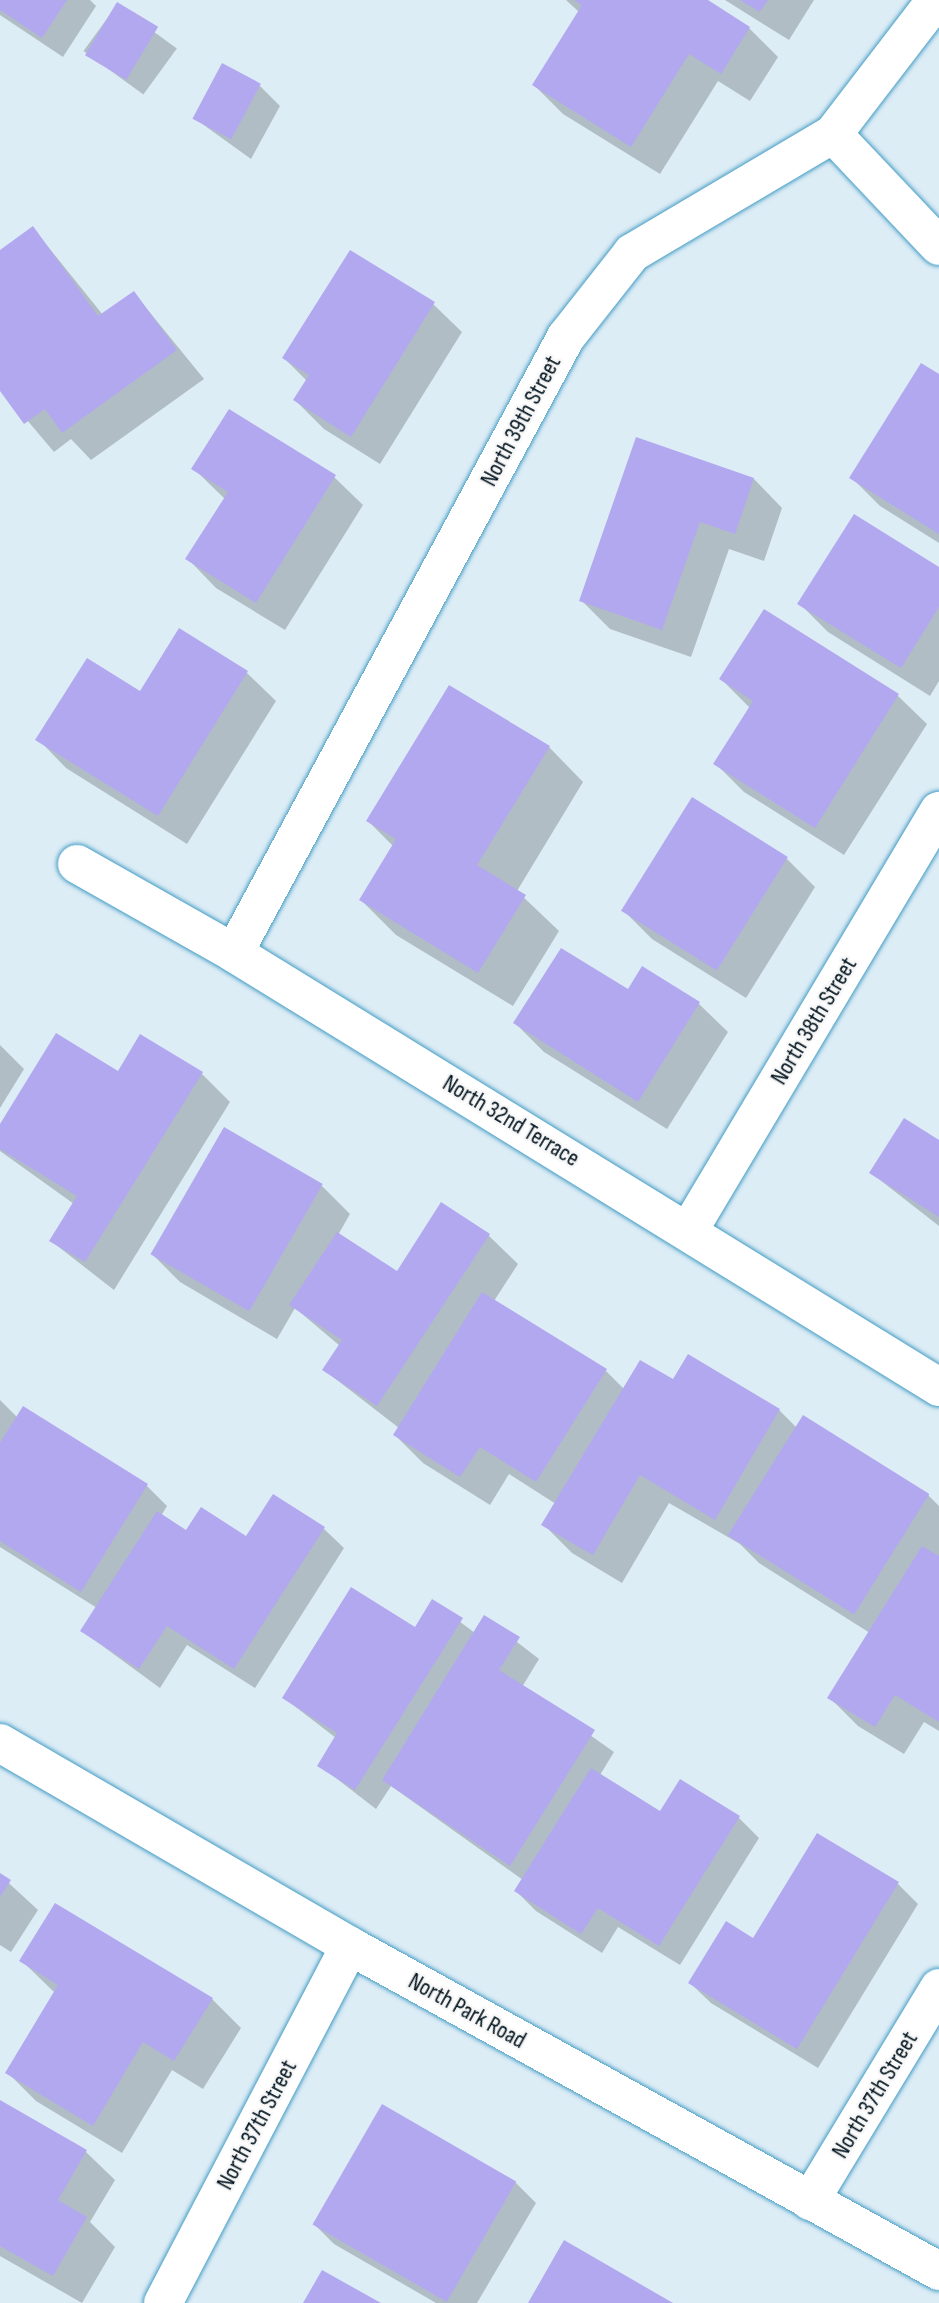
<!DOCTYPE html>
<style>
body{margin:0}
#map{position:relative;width:939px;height:2303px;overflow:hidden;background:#ddedf6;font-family:"Sofia Sans Condensed",sans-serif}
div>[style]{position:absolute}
.shadow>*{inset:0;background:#0003;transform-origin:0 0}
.building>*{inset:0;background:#b2a8f0;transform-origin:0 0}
.roads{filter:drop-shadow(0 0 2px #449cc4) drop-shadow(0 0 2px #449cc4)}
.minor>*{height:38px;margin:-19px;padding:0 19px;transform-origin:19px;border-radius:19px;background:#fff}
.tertiary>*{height:38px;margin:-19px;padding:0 19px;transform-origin:19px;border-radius:19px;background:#fff}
span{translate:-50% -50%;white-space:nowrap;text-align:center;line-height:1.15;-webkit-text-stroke:5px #f7f7f7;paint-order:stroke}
.street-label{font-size:24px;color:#00131e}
</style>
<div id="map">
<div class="shadow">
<div style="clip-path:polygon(0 0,90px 0,96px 6px,63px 57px,0 15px)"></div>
<div style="clip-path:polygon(566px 0,705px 0,749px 28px,778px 57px,750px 101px,718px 81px,660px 174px,563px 114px,534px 85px,580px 13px)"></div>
<div style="clip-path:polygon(725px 0,814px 0,789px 40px)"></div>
<div style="left:117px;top:5px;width:74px;height:57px;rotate:36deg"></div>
<div style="clip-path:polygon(260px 86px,280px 106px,251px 159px,194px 118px)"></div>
<div style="clip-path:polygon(33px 228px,103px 315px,134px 293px,204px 379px,91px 460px,71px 439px,54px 452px,0 388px,0 252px)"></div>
<div style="clip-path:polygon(433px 304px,462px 332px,380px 464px,324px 429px,295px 400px,307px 381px,284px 358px)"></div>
<div style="clip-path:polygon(939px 376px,939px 543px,880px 506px,852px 478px)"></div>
<div style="clip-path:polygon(193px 468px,334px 477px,363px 505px,285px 630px,216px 588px,188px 559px,225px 499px)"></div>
<div style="clip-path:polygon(754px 479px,782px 508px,764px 561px,729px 549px,691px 657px,610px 629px,581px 600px)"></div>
<div style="clip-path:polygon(939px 569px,939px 681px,930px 696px,828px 632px,799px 603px)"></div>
<div style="clip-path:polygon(765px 611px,898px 696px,927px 724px,844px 855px,744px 792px,716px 764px,750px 708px,721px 679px)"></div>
<div style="clip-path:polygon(180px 631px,247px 673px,276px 701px,187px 844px,66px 768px,38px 739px,141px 694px)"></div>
<div style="clip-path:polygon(549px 747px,583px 782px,517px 891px,559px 931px,513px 1006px,396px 935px,361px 900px,394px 847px,368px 821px)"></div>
<div style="clip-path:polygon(786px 858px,815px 887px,746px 998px,652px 939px,623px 910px)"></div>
<div style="clip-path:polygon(643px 968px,699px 1004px,728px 1032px,667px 1129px,544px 1052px,515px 1023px,628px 992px)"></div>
<div style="clip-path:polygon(0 1045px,24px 1069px,0 1108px)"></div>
<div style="clip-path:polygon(118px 1073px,202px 1074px,230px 1102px,114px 1290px,51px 1241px,74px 1204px,0 1151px,0 1127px)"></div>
<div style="clip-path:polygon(939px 1142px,939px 1226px,871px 1173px)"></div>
<div style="clip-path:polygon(322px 1186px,350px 1214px,338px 1235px,397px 1273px,442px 1205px,489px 1236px,518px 1264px,494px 1301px,606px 1371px,624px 1389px,674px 1382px,689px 1356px,779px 1410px,797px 1428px,928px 1495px,939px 1506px,939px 1731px,924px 1722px,904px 1754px,858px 1726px,830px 1698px,870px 1633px,759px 1563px,740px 1544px,669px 1503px,622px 1583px,572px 1553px,544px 1525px,556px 1504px,509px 1474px,490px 1505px,423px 1463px,395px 1435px,399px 1428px,324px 1370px,340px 1346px,295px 1308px,277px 1339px,180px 1282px,151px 1253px)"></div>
<div style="clip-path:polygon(0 1400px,18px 1418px,24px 1409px,147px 1486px,167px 1506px,161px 1516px,187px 1533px,246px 1538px,323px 1528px,344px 1548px,255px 1688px,187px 1645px,160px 1688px,82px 1631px,97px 1608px,0 1547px)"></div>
<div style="clip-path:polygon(433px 1602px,475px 1633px,485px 1617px,539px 1659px,522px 1687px,614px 1752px,600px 1775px,660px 1813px,739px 1818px,759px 1838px,680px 1965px,618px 1927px,602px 1953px,536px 1911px,516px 1891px,523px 1880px,391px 1786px,376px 1809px,319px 1765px,336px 1738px,284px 1698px,415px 1630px)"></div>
<div style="clip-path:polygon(0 1875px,38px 1910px,11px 1952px,0 1945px)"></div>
<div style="clip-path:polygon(898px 1884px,918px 1904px,818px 2068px,711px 2003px,690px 1983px,753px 1940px)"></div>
<div style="clip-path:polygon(22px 1961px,212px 1999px,241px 2028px,203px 2089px,172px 2070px,122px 2153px,36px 2101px,7px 2072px,55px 1993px)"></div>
<div style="clip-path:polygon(0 2102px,86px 2152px,115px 2180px,90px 2222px,115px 2247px,82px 2303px,0 2256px)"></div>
<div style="clip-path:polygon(382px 2106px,515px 2182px,536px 2203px,477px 2303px,436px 2303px,334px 2244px,314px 2224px)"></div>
</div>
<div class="building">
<div style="clip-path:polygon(0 0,67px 0,42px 38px,0 10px)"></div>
<div style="clip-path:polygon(574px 0,708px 0,750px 27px,721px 74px,689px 54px,631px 147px,532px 85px,582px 5px)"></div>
<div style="clip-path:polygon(740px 0,768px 0,760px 12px)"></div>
<div style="left:117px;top:2px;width:48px;height:62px;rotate:31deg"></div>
<div style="left:222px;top:63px;width:44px;height:63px;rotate:28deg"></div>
<div style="clip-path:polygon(33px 226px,98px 316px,134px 291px,177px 350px,62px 433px,45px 409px,24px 424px,0 391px,0 250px)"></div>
<div style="clip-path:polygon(350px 250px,435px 302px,351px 437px,293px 400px,309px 375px,282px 358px)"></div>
<div style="clip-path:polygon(921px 363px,939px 374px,939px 534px,849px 478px)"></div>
<div style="clip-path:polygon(229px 409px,336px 475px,256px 603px,185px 559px,228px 492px,191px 469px)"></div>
<div style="clip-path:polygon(636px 437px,754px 478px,735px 534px,700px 522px,662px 630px,579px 601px)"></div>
<div style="clip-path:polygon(854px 514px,939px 567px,939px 607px,901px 668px,797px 604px)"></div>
<div style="clip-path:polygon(764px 609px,899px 694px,815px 828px,713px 764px,753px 701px,719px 679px)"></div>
<div style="clip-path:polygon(179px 628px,248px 671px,158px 816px,35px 740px,87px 658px,140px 691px)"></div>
<div style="clip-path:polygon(449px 685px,550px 746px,477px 865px,526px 895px,478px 973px,359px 900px,396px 839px,366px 821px)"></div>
<div style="left:692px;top:797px;width:113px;height:134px;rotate:32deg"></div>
<div style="clip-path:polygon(561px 948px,628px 989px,642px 966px,700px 1002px,638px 1102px,513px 1023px)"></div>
<div style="clip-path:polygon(56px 1033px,118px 1071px,140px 1034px,203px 1072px,85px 1262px,49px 1241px,77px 1196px,0 1149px,0 1124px)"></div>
<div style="clip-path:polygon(904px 1118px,939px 1140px,939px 1217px,869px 1173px)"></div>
<div style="left:224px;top:1127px;width:114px;height:147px;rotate:30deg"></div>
<div style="clip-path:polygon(441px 1202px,490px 1234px,377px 1406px,322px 1370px,342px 1340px,289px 1305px,337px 1232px,397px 1271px)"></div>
<div style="clip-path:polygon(482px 1292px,607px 1369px,536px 1482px,480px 1447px,460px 1477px,393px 1435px)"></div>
<div style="clip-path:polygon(688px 1354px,780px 1409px,715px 1520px,640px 1475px,593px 1555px,541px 1525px,640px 1360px,673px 1379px)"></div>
<div style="clip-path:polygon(23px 1406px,148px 1484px,81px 1592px,0 1541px,0 1443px)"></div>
<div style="left:803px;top:1415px;width:149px;height:142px;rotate:32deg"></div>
<div style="clip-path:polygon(273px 1494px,325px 1527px,234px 1669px,167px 1626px,139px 1669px,80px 1631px,157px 1511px,186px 1530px,201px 1507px,246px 1536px)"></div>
<div style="clip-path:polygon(922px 1546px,939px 1556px,939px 1722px,895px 1695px,875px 1727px,827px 1698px)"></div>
<div style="clip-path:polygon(351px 1587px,415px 1627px,432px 1599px,463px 1618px,355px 1790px,317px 1766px,337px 1733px,282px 1698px)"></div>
<div style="clip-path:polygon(484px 1615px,520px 1637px,499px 1670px,595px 1730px,510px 1866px,382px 1780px)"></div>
<div style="clip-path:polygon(591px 1768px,660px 1811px,680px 1779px,740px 1816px,659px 1946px,598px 1908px,581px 1934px,514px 1891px)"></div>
<div style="clip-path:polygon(817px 1833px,899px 1882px,797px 2049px,688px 1983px,726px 1921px,753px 1938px)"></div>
<div style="clip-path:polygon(0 1873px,11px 1880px,0 1897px)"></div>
<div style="clip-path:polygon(55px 1903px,213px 1998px,174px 2061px,143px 2042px,93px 2126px,5px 2073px,58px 1985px,19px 1961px)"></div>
<div style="clip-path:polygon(0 2100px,87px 2150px,58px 2200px,87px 2217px,53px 2276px,0 2246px)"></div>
<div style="left:382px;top:2104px;width:155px;height:139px;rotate:30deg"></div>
<div style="clip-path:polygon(564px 2240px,673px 2303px,528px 2303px)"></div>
<div style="clip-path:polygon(322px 2270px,381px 2303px,303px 2303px)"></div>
</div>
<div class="roads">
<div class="minor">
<div style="left:833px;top:134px;width:154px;rotate:46.6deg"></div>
<div style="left:77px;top:864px;width:180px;rotate:29.5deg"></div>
<div style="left:234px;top:953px;width:828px;rotate:31.62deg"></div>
<div style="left:234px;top:953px;width:700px;rotate:-61.68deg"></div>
<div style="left:566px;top:337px;width:107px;rotate:-51.8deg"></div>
<div style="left:632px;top:253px;width:234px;rotate:-30.6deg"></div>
<div style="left:833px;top:134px;width:169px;rotate:-52.5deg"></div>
<div style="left:689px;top:1230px;width:488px;rotate:-59.2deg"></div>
<div style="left:810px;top:2201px;width:249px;rotate:-58.8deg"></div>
<div style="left:163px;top:2303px;width:403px;rotate:-62.4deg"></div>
</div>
<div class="tertiary">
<div style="left:0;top:1743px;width:405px;rotate:30.1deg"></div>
<div style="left:350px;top:1946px;width:673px;rotate:28.89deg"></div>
</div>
</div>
<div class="street-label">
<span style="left:521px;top:421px;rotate:-62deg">North 39th Street</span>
<span style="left:814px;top:1021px;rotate:-59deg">North 38th Street</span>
<span style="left:511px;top:1121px;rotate:31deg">North 32nd Terrace</span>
<span style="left:467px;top:2011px;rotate:29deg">North Park Road</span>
<span style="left:875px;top:2095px;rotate:-59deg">North 37th Street</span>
<span style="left:257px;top:2125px;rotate:-62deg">North 37th Street</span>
</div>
</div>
